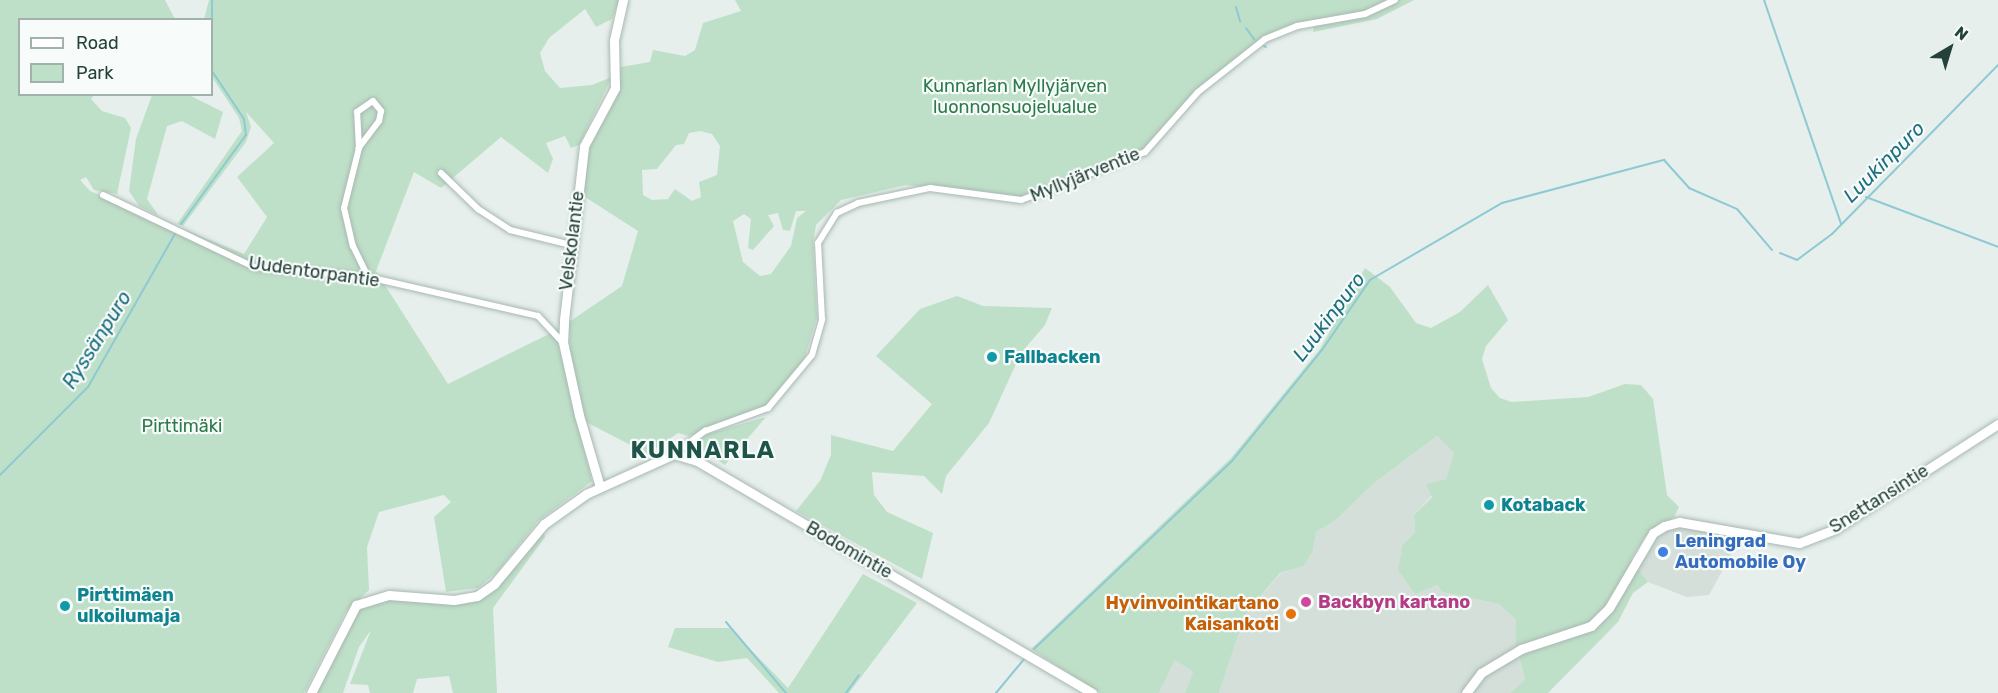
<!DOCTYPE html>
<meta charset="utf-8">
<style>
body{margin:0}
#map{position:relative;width:1998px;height:693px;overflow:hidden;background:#e6efeb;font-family:Rubik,sans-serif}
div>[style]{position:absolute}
.built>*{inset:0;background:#d4dfda}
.green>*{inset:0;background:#bfe0c8}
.stream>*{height:2px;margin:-1px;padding:0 1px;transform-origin:1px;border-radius:1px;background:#8ec9d4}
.roads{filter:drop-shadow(0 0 2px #a8b8b2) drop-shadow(0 0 2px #a8b8b2)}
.street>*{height:6px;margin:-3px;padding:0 3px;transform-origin:3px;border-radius:3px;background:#fff}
.secondary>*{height:9px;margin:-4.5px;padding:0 4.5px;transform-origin:4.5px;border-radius:4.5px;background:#fff}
.dots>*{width:16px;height:16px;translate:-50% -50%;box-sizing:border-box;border:3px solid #f7fbf9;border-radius:50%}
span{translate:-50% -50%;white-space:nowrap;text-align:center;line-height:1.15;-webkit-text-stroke:4.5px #f7fbf9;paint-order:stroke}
.park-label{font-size:18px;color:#2d7a4b}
.street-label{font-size:18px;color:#24423a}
.culture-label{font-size:18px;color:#0d838f;font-weight:700}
.left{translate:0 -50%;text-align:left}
.shop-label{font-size:18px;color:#366cbe;font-weight:700}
.hotel-label{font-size:18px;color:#b23c85;font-weight:700}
.food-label{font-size:18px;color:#c56008;font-weight:700}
.right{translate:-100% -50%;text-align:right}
.water-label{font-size:20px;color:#1c6f80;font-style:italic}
.district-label{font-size:24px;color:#1f5548;font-weight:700;letter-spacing:1.5px}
.legend{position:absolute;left:18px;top:18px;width:195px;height:78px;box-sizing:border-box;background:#f7fbf9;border:2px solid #a3b1ad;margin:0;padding:8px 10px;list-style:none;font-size:18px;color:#24423a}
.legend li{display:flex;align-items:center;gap:12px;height:30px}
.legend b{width:30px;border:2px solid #a3b1ad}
.north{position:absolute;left:1920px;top:18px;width:60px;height:60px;-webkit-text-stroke:4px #f7fbf9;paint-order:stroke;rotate:38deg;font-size:16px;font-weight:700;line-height:24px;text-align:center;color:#24423a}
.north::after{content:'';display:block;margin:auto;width:21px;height:27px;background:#24423a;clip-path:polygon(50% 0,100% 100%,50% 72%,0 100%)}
</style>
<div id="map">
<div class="built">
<div style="clip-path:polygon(1437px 436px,1454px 453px,1446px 480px,1414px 515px,1415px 532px,1403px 544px,1442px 592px,1499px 604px,1516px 620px,1516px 644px,1525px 681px,1510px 693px,1219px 693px,1245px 615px,1281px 573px,1304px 566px,1313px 551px,1316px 532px,1336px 520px,1373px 484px)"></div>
<div style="clip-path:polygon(1678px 526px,1740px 539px,1709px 595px,1687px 597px,1648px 582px,1637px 567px,1659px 531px)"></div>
<div style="clip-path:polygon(1175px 660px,1193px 672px,1185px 693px,1159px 693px)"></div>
</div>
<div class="green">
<div style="clip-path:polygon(0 0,165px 0,175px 19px,20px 20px,20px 94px,94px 95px,91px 99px,102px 111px,125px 118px,131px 128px,117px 194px,94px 190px,86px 177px,80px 180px,90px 191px,244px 254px,267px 217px,237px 177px,274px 143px,246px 112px,251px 127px,246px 142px,183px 226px,177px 224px,242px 131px,239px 118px,212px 77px,212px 20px,204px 19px,209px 0,619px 0,612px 19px,596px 27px,585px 9px,549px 38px,540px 53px,545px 71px,560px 88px,592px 85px,612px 77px,579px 145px,571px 148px,565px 136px,546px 143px,553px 159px,548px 173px,501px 137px,441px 188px,414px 172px,376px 271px,448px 384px,555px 331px,592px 481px,538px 521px,498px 571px,478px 588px,446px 592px,434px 517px,451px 502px,444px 495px,379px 512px,367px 547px,369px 590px,346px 611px,304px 693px,0 693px)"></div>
<div style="clip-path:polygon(evenodd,735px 0,1414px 0,1377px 19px,1313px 32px,1315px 23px,1278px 33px,1217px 73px,1147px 150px,1021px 197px,906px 185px,841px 200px,816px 225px,813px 243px,817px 317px,804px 360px,764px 407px,689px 436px,678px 433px,648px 454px,584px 421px,570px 351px,569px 322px,622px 286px,638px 231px,582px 195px,588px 147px,615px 99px,621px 67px,650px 62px,653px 50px,685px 56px,695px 50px,703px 23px,741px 11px,735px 0,700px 131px,712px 134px,720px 146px,717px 175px,699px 182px,701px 197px,692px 201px,675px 189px,668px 199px,652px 200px,643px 195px,642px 170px,657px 169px,676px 145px,684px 144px,689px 133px,700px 131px,735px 0,796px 211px,806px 211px,797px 218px,791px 246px,771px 274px,760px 276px,743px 262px,733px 221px,744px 214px,751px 219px,748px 248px,753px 250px,774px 226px,768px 215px,778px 213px,783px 230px,790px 231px,796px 211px)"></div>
<div style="clip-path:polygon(152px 95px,189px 95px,223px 112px,215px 139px,182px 121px,167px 126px,147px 199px,159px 216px,139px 206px,129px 191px,136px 139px)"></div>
<div style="clip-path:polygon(1365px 268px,1390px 287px,1416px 323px,1431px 328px,1460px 312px,1488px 285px,1508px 320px,1486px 346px,1482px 359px,1491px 388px,1500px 398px,1512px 402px,1588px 397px,1625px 384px,1641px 385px,1653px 399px,1667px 495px,1679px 507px,1674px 517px,1645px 537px,1631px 559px,1648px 582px,1633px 593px,1618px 622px,1548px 693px,1510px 693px,1525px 680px,1516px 644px,1516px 620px,1499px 604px,1442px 592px,1437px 585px,1415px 594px,1398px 570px,1403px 544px,1415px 532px,1414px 515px,1432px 497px,1426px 484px,1446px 479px,1454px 453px,1437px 436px,1373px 484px,1336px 520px,1316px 532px,1313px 551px,1304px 566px,1280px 573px,1245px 615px,1219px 693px,1185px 693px,1193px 672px,1175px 660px,1159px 693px,1100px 693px,1031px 649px,1231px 458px,1320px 349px)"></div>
<div style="clip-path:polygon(957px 296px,983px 306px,1052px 308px,1045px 325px,1021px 353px,989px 423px,946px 476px,942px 494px,924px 476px,872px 472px,874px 495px,887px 512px,933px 533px,922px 579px,796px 511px,820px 481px,831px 455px,831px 435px,893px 451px,932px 404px,876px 356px,920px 309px)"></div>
<div style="clip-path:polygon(766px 417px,725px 465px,692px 444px,708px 434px)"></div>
<div style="clip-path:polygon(543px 529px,545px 537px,493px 608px,497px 693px,453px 693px,449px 676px,417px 679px,413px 693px,370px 693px,368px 685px,350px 684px,371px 630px,359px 647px,343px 693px,316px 693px,357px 609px,378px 600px,476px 599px)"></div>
<div style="clip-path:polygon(863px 574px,917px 603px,849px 693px,779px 693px,747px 658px,718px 662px,668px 647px,675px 628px,730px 628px,788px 688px)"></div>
</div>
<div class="stream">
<div style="left:1764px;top:0;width:237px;rotate:71deg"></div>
<div style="left:1236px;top:7px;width:15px;rotate:74deg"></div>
<div style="left:212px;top:23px;width:23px;rotate:-90deg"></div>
<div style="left:1246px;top:28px;width:14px;rotate:54deg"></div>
<div style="left:1264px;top:46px;width:2px;rotate:27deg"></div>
<div style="left:1866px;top:197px;width:141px;rotate:20.7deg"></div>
<div style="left:181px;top:224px;width:110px;rotate:-53.9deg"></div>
<div style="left:246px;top:135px;width:16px;rotate:-97deg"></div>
<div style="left:244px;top:119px;width:58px;rotate:-123.7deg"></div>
<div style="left:1780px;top:253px;width:18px;rotate:22deg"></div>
<div style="left:1797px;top:260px;width:44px;rotate:-36.6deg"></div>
<div style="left:1832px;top:234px;width:237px;rotate:-45.5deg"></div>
<div style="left:0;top:475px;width:124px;rotate:-45deg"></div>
<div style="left:88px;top:387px;width:178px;rotate:-60.4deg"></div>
<div style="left:726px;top:622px;width:93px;rotate:49.8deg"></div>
<div style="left:1034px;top:649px;width:273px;rotate:-43.5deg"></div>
<div style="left:1232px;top:461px;width:143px;rotate:-51deg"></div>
<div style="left:1322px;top:350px;width:85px;rotate:-55.6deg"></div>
<div style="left:1370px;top:280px;width:153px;rotate:-30.3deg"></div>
<div style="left:1502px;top:203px;width:168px;rotate:-14.9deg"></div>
<div style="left:1664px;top:160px;width:38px;rotate:48deg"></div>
<div style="left:1689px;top:188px;width:52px;rotate:23.6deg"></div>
<div style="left:1737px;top:209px;width:54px;rotate:49.5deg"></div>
<div style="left:846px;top:693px;width:22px;rotate:-54deg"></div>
<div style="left:996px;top:693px;width:45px;rotate:-50.4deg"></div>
</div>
<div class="roads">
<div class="street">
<div style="left:359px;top:148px;width:36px;rotate:-93deg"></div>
<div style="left:357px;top:112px;width:19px;rotate:-35deg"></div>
<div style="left:373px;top:101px;width:13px;rotate:51deg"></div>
<div style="left:381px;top:111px;width:10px;rotate:101deg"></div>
<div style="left:379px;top:121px;width:34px;rotate:127deg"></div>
<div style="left:359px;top:148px;width:62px;rotate:104deg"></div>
<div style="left:344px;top:208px;width:39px;rotate:77deg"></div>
<div style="left:353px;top:246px;width:34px;rotate:64deg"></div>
<div style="left:441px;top:173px;width:52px;rotate:44.2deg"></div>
<div style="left:478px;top:209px;width:38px;rotate:33deg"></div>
<div style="left:510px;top:230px;width:63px;rotate:13.8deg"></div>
<div style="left:103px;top:195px;width:167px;rotate:25.5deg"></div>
<div style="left:254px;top:267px;width:114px;rotate:5deg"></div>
<div style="left:368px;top:277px;width:174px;rotate:12.9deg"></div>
<div style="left:538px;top:316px;width:35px;rotate:47deg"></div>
<div style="left:674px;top:454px;width:39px;rotate:-37deg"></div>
<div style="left:705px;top:431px;width:67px;rotate:-20.1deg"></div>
<div style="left:768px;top:408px;width:69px;rotate:-50.3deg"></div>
<div style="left:812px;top:355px;width:37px;rotate:-74deg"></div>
<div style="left:822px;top:319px;width:76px;rotate:-93deg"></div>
<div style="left:818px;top:243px;width:36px;rotate:-58deg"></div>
<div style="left:837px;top:213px;width:23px;rotate:-25deg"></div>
<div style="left:858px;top:203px;width:74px;rotate:-11.8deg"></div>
<div style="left:930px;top:188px;width:92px;rotate:7.5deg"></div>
<div style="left:1021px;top:200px;width:32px;rotate:-20deg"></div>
<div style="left:1051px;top:189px;width:101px;rotate:-21.5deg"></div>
<div style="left:1145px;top:152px;width:80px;rotate:-48.5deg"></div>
<div style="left:1198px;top:92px;width:85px;rotate:-38.3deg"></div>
<div style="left:1265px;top:39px;width:35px;rotate:-22deg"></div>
<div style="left:1297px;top:26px;width:69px;rotate:-10deg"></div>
<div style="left:1365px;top:14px;width:33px;rotate:-25deg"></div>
</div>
<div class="secondary">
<div style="left:600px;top:487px;width:75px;rotate:-106.3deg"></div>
<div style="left:579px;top:415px;width:75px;rotate:-102.4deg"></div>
<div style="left:563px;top:342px;width:22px;rotate:-87deg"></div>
<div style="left:564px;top:320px;width:175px;rotate:-83.4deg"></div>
<div style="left:584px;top:146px;width:66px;rotate:-61.9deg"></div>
<div style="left:615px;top:88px;width:48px;rotate:-91.2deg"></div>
<div style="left:614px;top:40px;width:41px;rotate:-77.3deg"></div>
<div style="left:311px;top:693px;width:99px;rotate:-62.9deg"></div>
<div style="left:356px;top:605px;width:34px;rotate:-17deg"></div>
<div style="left:389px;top:595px;width:65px;rotate:4.4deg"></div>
<div style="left:454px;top:600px;width:23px;rotate:-10deg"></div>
<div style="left:477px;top:596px;width:21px;rotate:-35deg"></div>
<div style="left:494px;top:584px;width:78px;rotate:-50.2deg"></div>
<div style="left:544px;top:524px;width:52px;rotate:-35.5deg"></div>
<div style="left:586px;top:494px;width:97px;rotate:-24.4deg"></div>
<div style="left:674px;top:454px;width:24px;rotate:17deg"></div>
<div style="left:697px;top:461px;width:458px;rotate:30.4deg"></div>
<div style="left:1466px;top:693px;width:25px;rotate:-53deg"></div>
<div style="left:1481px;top:673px;width:47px;rotate:-31deg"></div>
<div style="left:1521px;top:649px;width:74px;rotate:-18.2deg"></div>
<div style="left:1591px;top:626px;width:25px;rotate:-45deg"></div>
<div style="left:1609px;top:608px;width:87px;rotate:-59.6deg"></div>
<div style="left:1653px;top:533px;width:13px;rotate:-32deg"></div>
<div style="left:1664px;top:526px;width:16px;rotate:-15deg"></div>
<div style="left:1679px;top:522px;width:122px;rotate:9.9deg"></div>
<div style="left:1799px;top:543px;width:39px;rotate:-21deg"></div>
<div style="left:1835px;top:529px;width:194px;rotate:-32.8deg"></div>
</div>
</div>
<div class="dots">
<div style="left:992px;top:357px;background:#0f9aa8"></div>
<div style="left:1489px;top:505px;background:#0f9aa8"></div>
<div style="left:1663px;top:552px;background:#3f7fe0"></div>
<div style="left:1306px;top:602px;background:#d1479c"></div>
<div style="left:65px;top:606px;background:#0f9aa8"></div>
<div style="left:1291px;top:614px;background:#e8710a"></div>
</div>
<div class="park-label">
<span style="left:1015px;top:97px">Kunnarlan Myllyjärven<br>luonnonsuojelualue</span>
<span style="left:182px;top:426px">Pirttimäki</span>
</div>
<div class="street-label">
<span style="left:1085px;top:175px;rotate:-22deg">Myllyjärventie</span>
<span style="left:572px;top:241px;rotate:-83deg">Velskolantie</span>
<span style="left:314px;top:272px;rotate:8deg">Uudentorpantie</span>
<span style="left:1879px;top:499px;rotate:-32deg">Snettansintie</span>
<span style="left:849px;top:550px;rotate:30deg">Bodomintie</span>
</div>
<div class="culture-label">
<span class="left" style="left:1004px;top:357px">Fallbacken</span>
<span class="left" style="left:1501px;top:505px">Kotaback</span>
<span class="left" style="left:77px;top:606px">Pirttimäen<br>ulkoilumaja</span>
</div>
<div class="shop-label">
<span class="left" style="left:1675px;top:552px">Leningrad<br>Automobile Oy</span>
</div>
<div class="hotel-label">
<span class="left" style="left:1318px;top:602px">Backbyn kartano</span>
</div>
<div class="food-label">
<span class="right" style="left:1279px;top:614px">Hyvinvointikartano<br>Kaisankoti</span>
</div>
<div class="water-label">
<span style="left:1884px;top:162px;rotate:-45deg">Luukinpuro</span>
<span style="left:1329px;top:317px;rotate:-53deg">Luukinpuro</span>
<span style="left:97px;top:340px;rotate:-58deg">Ryssänpuro</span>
</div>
<div class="district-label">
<span style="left:703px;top:451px">KUNNARLA</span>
</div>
<ul class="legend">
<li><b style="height:8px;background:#fff"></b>Road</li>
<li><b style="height:16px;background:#bfe0c8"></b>Park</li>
</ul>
<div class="north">N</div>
</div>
